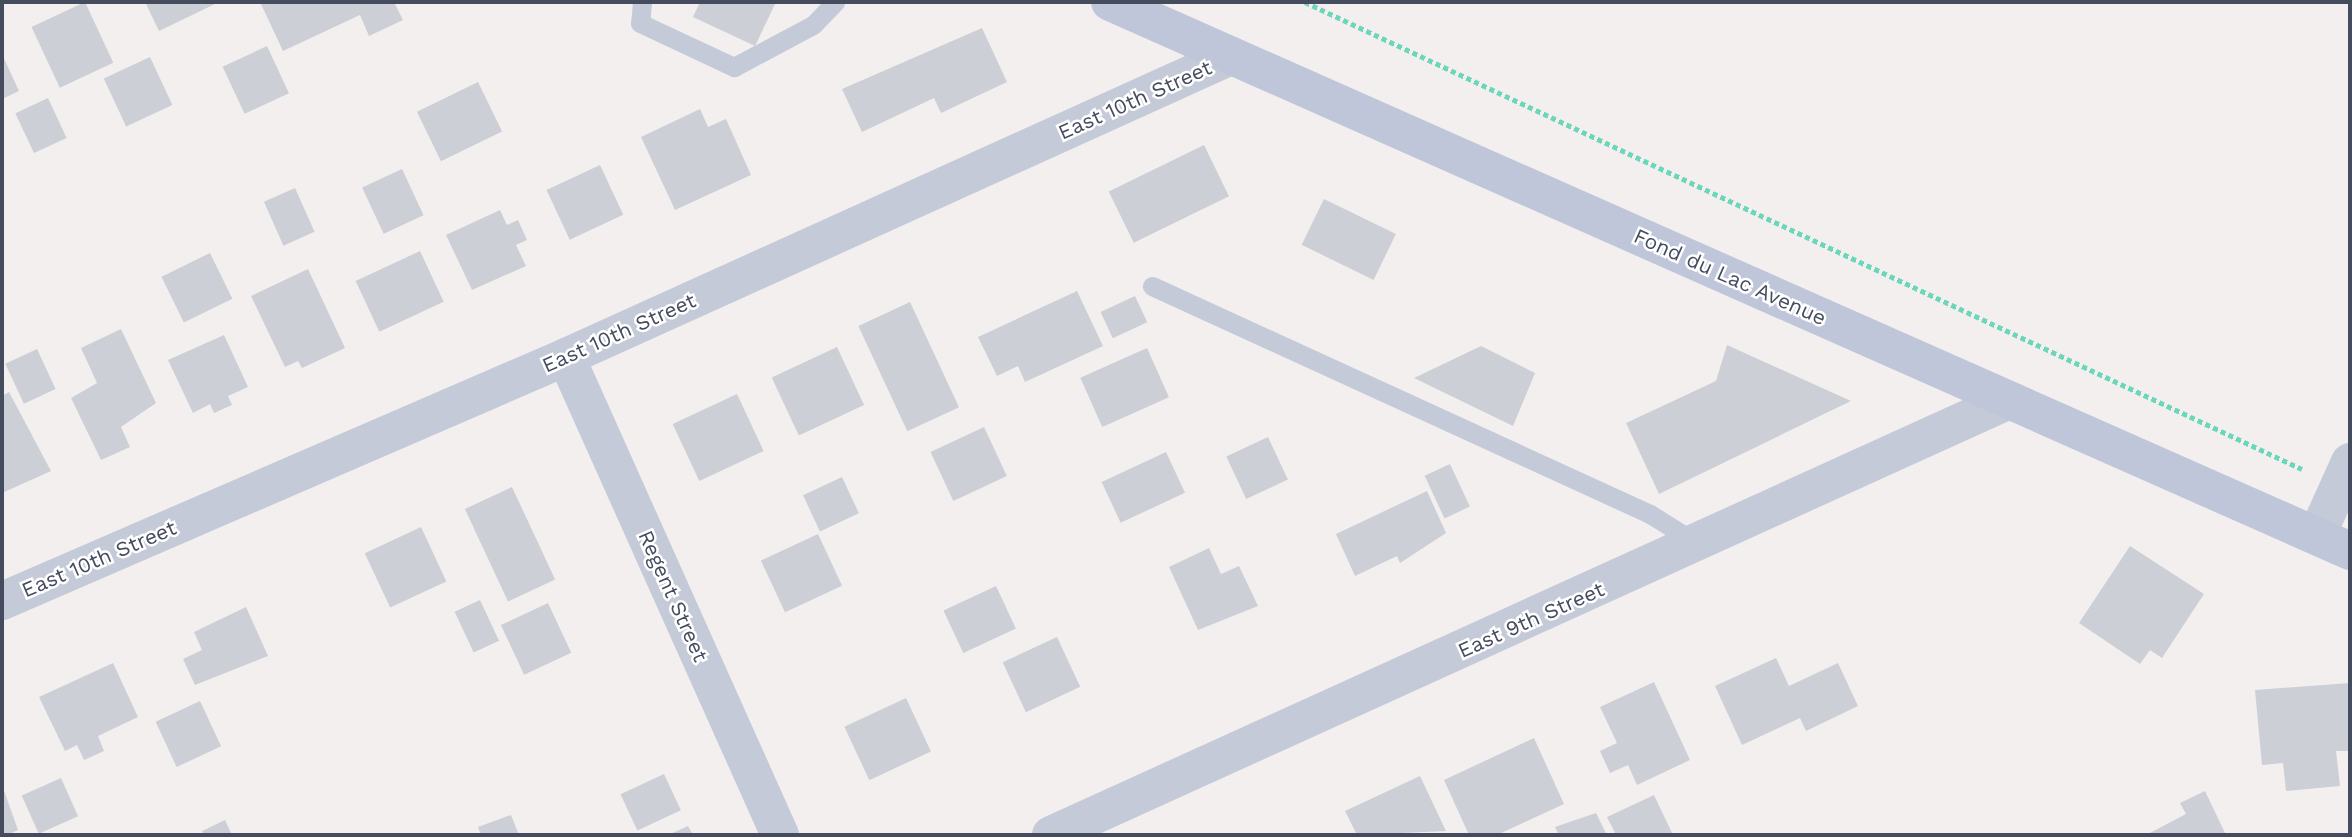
<!DOCTYPE html>
<style>
body{margin:0}
#map{position:relative;width:2352px;height:837px;overflow:hidden;background:#f2efee;font-family:"Work Sans",sans-serif}
div>[style]{position:absolute}
.building>*{inset:0;background:#cdcfd7;transform-origin:0 0}
.path>*{height:4.5px;margin-top:-2.25px;transform-origin:0;background:repeating-linear-gradient(90deg,#6cd6ba 0 5px,transparent 0 8.5px)}
.service>*{height:19px;margin:-9.5px;padding:0 9.5px;transform-origin:9.5px;border-radius:9.5px;background:#c4cad8}
.minor>*{height:38px;margin:-19px;padding:0 19px;transform-origin:19px;border-radius:19px;background:#c4cad8}
.secondary>*{height:38px;margin:-19px;padding:0 19px;transform-origin:19px;border-radius:19px;background:#bfc6da}
span{translate:-50% -50%;white-space:nowrap;text-align:center;line-height:1.15;-webkit-text-stroke:5px #fff;paint-order:stroke}
.street-label{font-size:21px;color:#454c5e}
.frame{position:absolute;inset:0;border:4px solid #454c5e;pointer-events:none}
</style>
<div id="map">
<div class="building">
<div style="left:85px;top:2px;width:67px;height:59px;rotate:65deg"></div>
<div style="clip-path:polygon(145px 2px,214px 2px,215px 4px,159px 31px)"></div>
<div style="clip-path:polygon(260px 2px,394px 2px,403px 20px,369px 36px,360px 15px,283px 51px)"></div>
<div style="clip-path:polygon(700px 2px,776px 2px,755px 46px,693px 17px)"></div>
<div style="clip-path:polygon(982px 28px,1007px 82px,941px 113px,934px 98px,862px 132px,842px 89px)"></div>
<div style="left:267px;top:46px;width:52px;height:49px;rotate:65deg"></div>
<div style="clip-path:polygon(2px 54px,19px 91px,2px 99px)"></div>
<div style="left:150px;top:57px;width:53px;height:51px;rotate:65deg"></div>
<div style="left:478px;top:82px;width:55px;height:68px;rotate:64deg"></div>
<div style="left:48px;top:98px;width:44px;height:36px;rotate:65deg"></div>
<div style="clip-path:polygon(700px 109px,708px 127px,726px 119px,751px 175px,675px 210px,641px 137px)"></div>
<div style="left:1204px;top:145px;width:57px;height:106px;rotate:64deg"></div>
<div style="left:600px;top:165px;width:55px;height:59px;rotate:65deg"></div>
<div style="left:402px;top:169px;width:51px;height:44px;rotate:65deg"></div>
<div style="left:295px;top:188px;width:48px;height:34px;rotate:66deg"></div>
<div style="left:1324px;top:199px;width:80px;height:51px;rotate:26deg"></div>
<div style="clip-path:polygon(500px 210px,507px 225px,518px 220px,527px 240px,516px 245px,526px 266px,472px 290px,446px 235px)"></div>
<div style="left:420px;top:251px;width:56px;height:71px;rotate:65deg"></div>
<div style="left:210px;top:253px;width:51px;height:54px;rotate:64deg"></div>
<div style="clip-path:polygon(308px 269px,345px 348px,302px 368px,298px 361px,285px 367px,251px 296px)"></div>
<div style="clip-path:polygon(1077px 291px,1103px 346px,1025px 382px,1018px 366px,997px 376px,978px 337px)"></div>
<div style="left:1135px;top:296px;width:29px;height:38px;rotate:65deg"></div>
<div style="left:910px;top:302px;width:116px;height:57px;rotate:65deg"></div>
<div style="clip-path:polygon(121px 329px,156px 403px,121px 427px,130px 447px,101px 460px,71px 398px,97px 383px,81px 348px)"></div>
<div style="clip-path:polygon(224px 335px,248px 387px,228px 396px,232px 405px,214px 413px,210px 404px,193px 413px,168px 360px)"></div>
<div style="clip-path:polygon(1727px 345px,1851px 401px,1659px 494px,1626px 423px,1716px 381px)"></div>
<div style="clip-path:polygon(1481px 346px,1535px 373px,1513px 426px,1414px 378px)"></div>
<div style="left:837px;top:347px;width:64px;height:72px;rotate:65deg"></div>
<div style="left:1147px;top:348px;width:54px;height:73px;rotate:66deg"></div>
<div style="left:37px;top:349px;width:44px;height:35px;rotate:65deg"></div>
<div style="clip-path:polygon(9px 392px,51px 471px,2px 493px,2px 396px)"></div>
<div style="left:737px;top:394px;width:63px;height:71px;rotate:65deg"></div>
<div style="left:984px;top:427px;width:54px;height:59px;rotate:65deg"></div>
<div style="left:1268px;top:437px;width:47px;height:46px;rotate:65deg"></div>
<div style="left:1166px;top:452px;width:45px;height:71px;rotate:65deg"></div>
<div style="left:1450px;top:464px;width:47px;height:28px;rotate:65deg"></div>
<div style="left:842px;top:477px;width:40px;height:43px;rotate:65deg"></div>
<div style="left:512px;top:487px;width:102px;height:52px;rotate:65deg"></div>
<div style="clip-path:polygon(1427px 491px,1446px 533px,1400px 563px,1397px 556px,1355px 576px,1336px 534px)"></div>
<div style="left:421px;top:527px;width:60px;height:62px;rotate:65deg"></div>
<div style="left:818px;top:534px;width:57px;height:63px;rotate:65deg"></div>
<div style="clip-path:polygon(2130px 546px,2204px 594px,2162px 658px,2150px 650px,2140px 664px,2079px 623px)"></div>
<div style="clip-path:polygon(1209px 548px,1221px 574px,1239px 566px,1258px 606px,1198px 630px,1169px 567px)"></div>
<div style="left:996px;top:586px;width:47px;height:58px;rotate:65deg"></div>
<div style="left:480px;top:600px;width:45px;height:28px;rotate:65deg"></div>
<div style="left:548px;top:603px;width:55px;height:52px;rotate:65deg"></div>
<div style="clip-path:polygon(246px 607px,268px 656px,195px 685px,183px 659px,202px 650px,194px 632px)"></div>
<div style="left:1057px;top:637px;width:55px;height:60px;rotate:65deg"></div>
<div style="clip-path:polygon(1776px 658px,1789px 686px,1838px 663px,1858px 706px,1806px 731px,1800px 718px,1742px 745px,1715px 686px)"></div>
<div style="clip-path:polygon(113px 663px,138px 717px,98px 736px,104px 751px,84px 760px,77px 745px,65px 751px,39px 697px)"></div>
<div style="clip-path:polygon(1654px 682px,1690px 760px,1637px 785px,1628px 765px,1610px 773px,1600px 751px,1617px 743px,1600px 707px)"></div>
<div style="clip-path:polygon(2350px 683px,2350px 751px,2336px 751px,2340px 786px,2286px 791px,2283px 763px,2262px 765px,2255px 690px)"></div>
<div style="left:906px;top:698px;width:59px;height:68px;rotate:65deg"></div>
<div style="left:200px;top:701px;width:50px;height:49px;rotate:65deg"></div>
<div style="clip-path:polygon(1534px 738px,1564px 804px,1497px 835px,1469px 835px,1444px 780px)"></div>
<div style="left:664px;top:774px;width:40px;height:48px;rotate:65deg"></div>
<div style="clip-path:polygon(1420px 776px,1446px 831px,1357px 835px,1345px 811px)"></div>
<div style="left:61px;top:778px;width:42px;height:43px;rotate:66deg"></div>
<div style="clip-path:polygon(2px 785px,18px 830px,7px 835px,2px 835px)"></div>
<div style="clip-path:polygon(2205px 791px,2226px 835px,2146px 835px,2186px 814px,2180px 803px)"></div>
<div style="clip-path:polygon(1654px 795px,1673px 835px,1616px 835px,1607px 817px)"></div>
<div style="clip-path:polygon(1596px 813px,1607px 835px,1559px 835px,1555px 827px)"></div>
<div style="clip-path:polygon(511px 815px,519px 835px,481px 835px,478px 827px)"></div>
<div style="clip-path:polygon(225px 820px,232px 835px,204px 835px,202px 831px)"></div>
<div style="clip-path:polygon(688px 826px,693px 835px,668px 835px)"></div>
</div>
<div class="path">
<div style="left:1305px;top:2px;width:1101px;rotate:25.1deg"></div>
</div>
<div class="service">
<div style="left:642px;top:2px;width:21px;rotate:95deg"></div>
<div style="left:640px;top:23px;width:104px;rotate:25.1deg"></div>
<div style="left:734px;top:67px;width:89px;rotate:-28deg"></div>
<div style="left:813px;top:25px;width:32px;rotate:-46deg"></div>
<div style="left:1152px;top:286px;width:548px;rotate:24.6deg"></div>
<div style="left:1650px;top:514px;width:57px;rotate:32deg"></div>
</div>
<div class="minor">
<div style="left:566px;top:357px;width:524px;rotate:65.88deg"></div>
<div style="left:2317px;top:535px;width:80px;rotate:-65.7deg"></div>
<div style="left:2px;top:601px;width:615px;rotate:-23.39deg"></div>
<div style="left:566px;top:357px;width:730px;rotate:-24.35deg"></div>
<div style="left:1051px;top:835px;width:1052px;rotate:-24.42deg"></div>
</div>
<div class="secondary">
<div style="left:1110px;top:2px;width:1356px;rotate:23.88deg"></div>
</div>
<div class="street-label">
<span style="left:1135px;top:100px;rotate:-24deg">East 10th Street</span>
<span style="left:1730px;top:277px;rotate:24deg">Fond du Lac Avenue</span>
<span style="left:619px;top:333px;rotate:-24deg">East 10th Street</span>
<span style="left:99px;top:559px;rotate:-23deg">East 10th Street</span>
<span style="left:673px;top:596px;rotate:66deg">Regent Street</span>
<span style="left:1531px;top:620px;rotate:-24deg">East 9th Street</span>
</div>
<div class="frame"></div>
</div>
